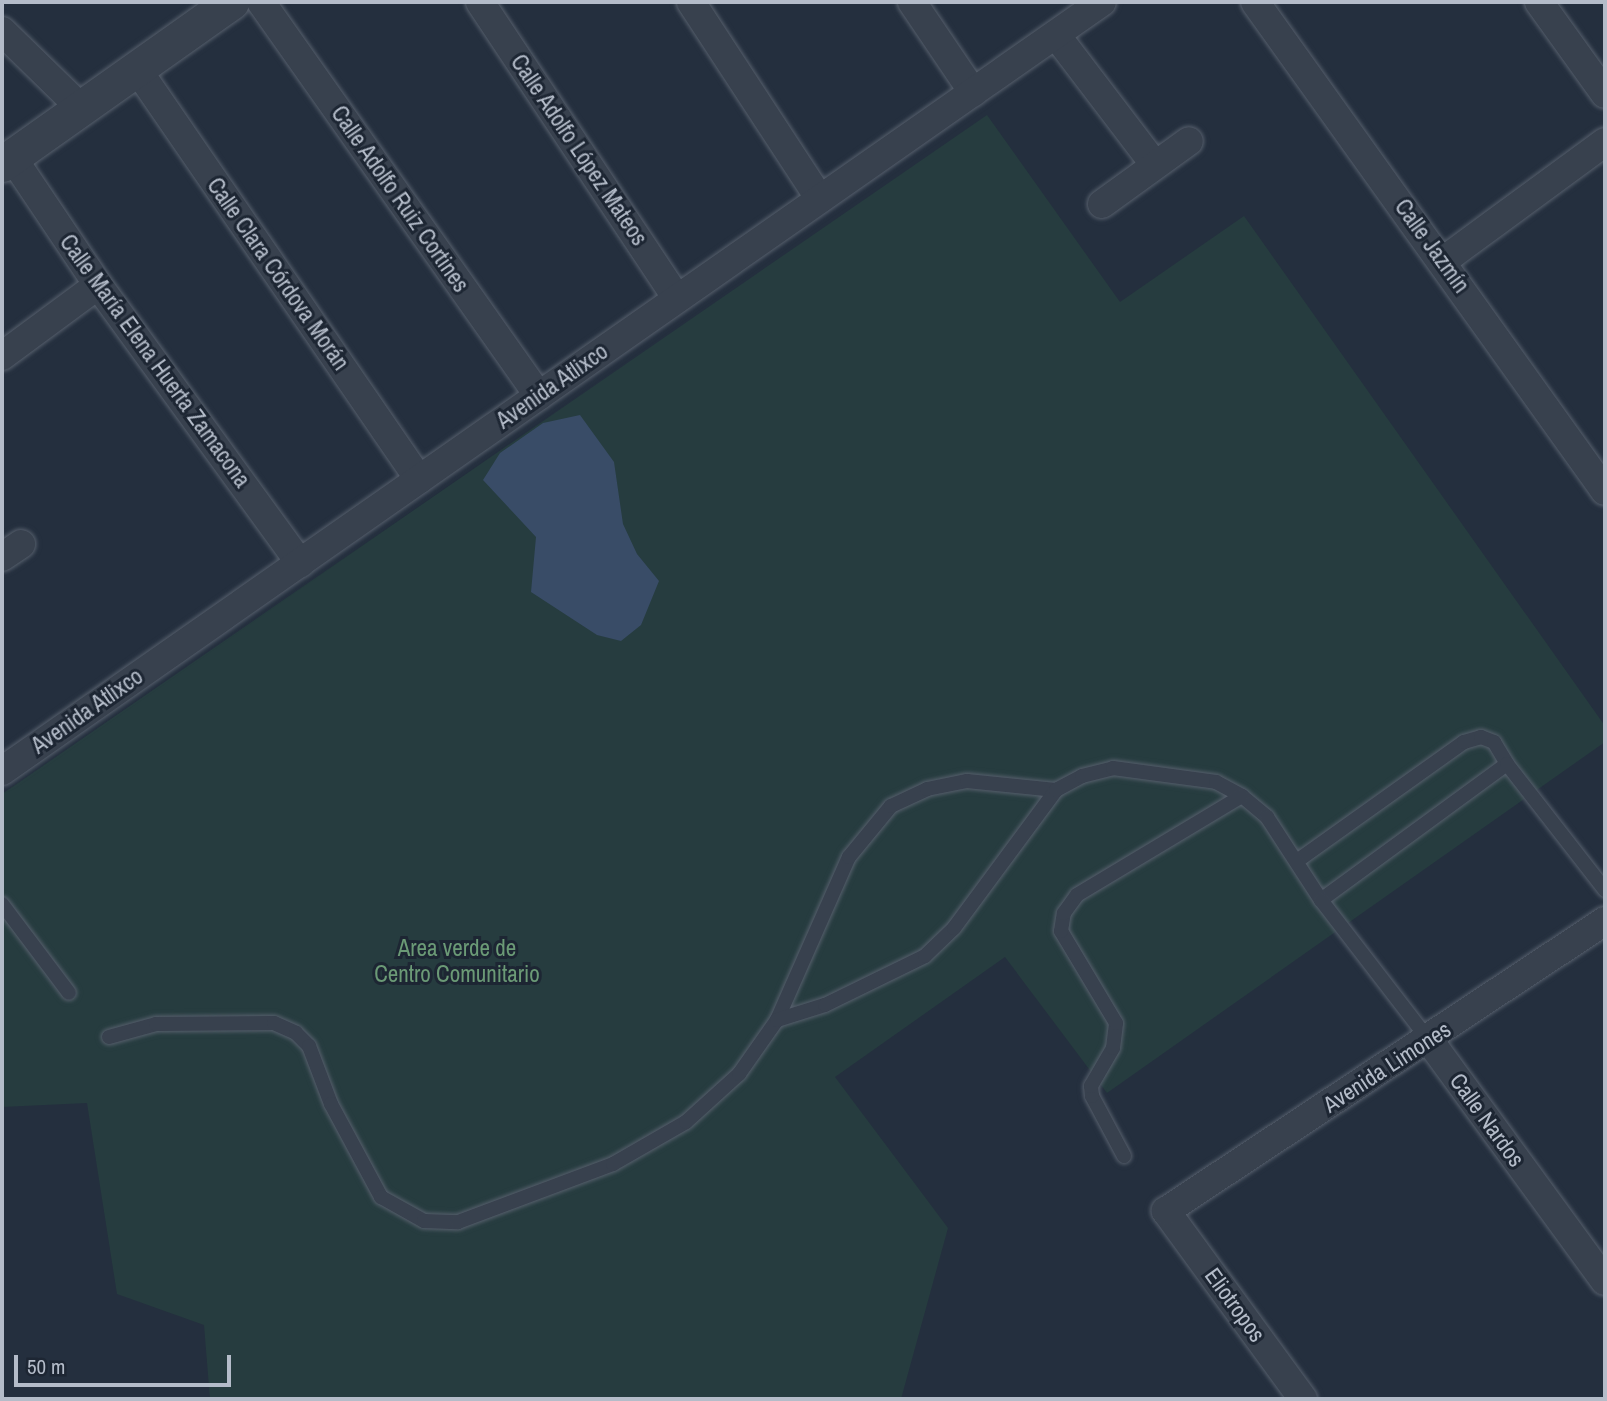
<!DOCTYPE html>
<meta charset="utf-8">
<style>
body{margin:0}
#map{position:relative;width:1607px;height:1401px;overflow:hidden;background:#242f3e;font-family:"Archivo Narrow",sans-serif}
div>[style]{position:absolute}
.green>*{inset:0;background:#263c3f}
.water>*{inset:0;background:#394c67}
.roads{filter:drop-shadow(0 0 2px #565f6c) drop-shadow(0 0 2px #565f6c)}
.service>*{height:14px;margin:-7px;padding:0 7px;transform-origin:7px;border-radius:7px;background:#38414e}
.minor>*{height:28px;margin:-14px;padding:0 14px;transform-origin:14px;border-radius:14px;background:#38414e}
.tertiary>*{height:35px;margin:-17.5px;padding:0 17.5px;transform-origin:17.5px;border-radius:17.5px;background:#38414e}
span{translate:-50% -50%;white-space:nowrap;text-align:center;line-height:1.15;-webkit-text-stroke:6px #1d2633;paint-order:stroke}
.street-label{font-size:23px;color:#b4bcc9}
.park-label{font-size:23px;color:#6b9a76}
.frame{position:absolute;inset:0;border:4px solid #b4bcc9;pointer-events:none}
.scale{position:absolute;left:14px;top:1355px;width:217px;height:32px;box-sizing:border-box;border:4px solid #b4bcc9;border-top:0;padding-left:9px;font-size:21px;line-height:24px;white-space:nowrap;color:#b4bcc9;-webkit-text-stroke:5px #1d2633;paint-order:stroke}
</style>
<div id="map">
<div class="green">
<div style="clip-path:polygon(987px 115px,1120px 302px,1244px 216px,1605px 726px,1605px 742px,1107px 1093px,1005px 957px,835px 1077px,948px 1228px,901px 1399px,210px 1399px,204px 1325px,117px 1294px,87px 1103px,2px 1107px,2px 794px)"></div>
</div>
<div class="water">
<div style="clip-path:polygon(580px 415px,614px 462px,623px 524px,637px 554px,659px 581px,641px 625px,621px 641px,597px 635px,531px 592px,536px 537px,483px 480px,500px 453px,543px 423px)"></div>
</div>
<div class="roads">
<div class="service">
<div style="left:1297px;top:861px;width:205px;rotate:-35.5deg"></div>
<div style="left:1464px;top:742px;width:18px;rotate:-16deg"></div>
<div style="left:1481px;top:737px;width:14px;rotate:21deg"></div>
<div style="left:1494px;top:742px;width:26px;rotate:59deg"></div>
<div style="left:1321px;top:900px;width:230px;rotate:-36.2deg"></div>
<div style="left:1507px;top:764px;width:160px;rotate:52.1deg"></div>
<div style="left:2px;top:904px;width:111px;rotate:53deg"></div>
<div style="left:777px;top:1020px;width:178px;rotate:-66.2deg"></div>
<div style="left:849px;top:857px;width:66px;rotate:-50.5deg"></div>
<div style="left:891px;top:806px;width:40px;rotate:-25deg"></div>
<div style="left:927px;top:789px;width:41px;rotate:-11.3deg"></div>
<div style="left:967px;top:781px;width:89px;rotate:5.8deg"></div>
<div style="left:109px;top:1037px;width:49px;rotate:-15.5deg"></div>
<div style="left:156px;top:1024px;width:118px;rotate:-0.5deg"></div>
<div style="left:274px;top:1023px;width:24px;rotate:24deg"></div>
<div style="left:296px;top:1033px;width:18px;rotate:45deg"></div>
<div style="left:309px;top:1046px;width:62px;rotate:69.2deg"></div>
<div style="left:331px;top:1104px;width:106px;rotate:61.7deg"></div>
<div style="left:381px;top:1197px;width:49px;rotate:29.2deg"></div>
<div style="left:424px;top:1221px;width:34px;rotate:2deg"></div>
<div style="left:458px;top:1222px;width:165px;rotate:-20.5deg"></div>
<div style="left:613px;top:1164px;width:84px;rotate:-29.9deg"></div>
<div style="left:686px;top:1122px;width:72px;rotate:-42.2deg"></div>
<div style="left:739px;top:1074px;width:66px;rotate:-54.9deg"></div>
<div style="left:777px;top:1020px;width:50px;rotate:-17.4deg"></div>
<div style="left:825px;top:1005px;width:111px;rotate:-26.1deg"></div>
<div style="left:925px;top:956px;width:40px;rotate:-44deg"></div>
<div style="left:954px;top:928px;width:172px;rotate:-53.5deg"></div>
<div style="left:1056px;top:790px;width:30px;rotate:-28deg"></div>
<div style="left:1082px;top:776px;width:32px;rotate:-14deg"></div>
<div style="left:1113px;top:768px;width:104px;rotate:7.7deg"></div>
<div style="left:1216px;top:782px;width:30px;rotate:28deg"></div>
<div style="left:1242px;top:796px;width:33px;rotate:40deg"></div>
<div style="left:1267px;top:817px;width:99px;rotate:57deg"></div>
<div style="left:1321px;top:900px;width:177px;rotate:52.4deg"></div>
<div style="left:1124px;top:1156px;width:68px;rotate:-118.1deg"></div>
<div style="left:1092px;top:1096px;width:10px;rotate:-96deg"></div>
<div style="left:1091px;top:1086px;width:44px;rotate:-59.9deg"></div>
<div style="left:1113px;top:1048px;width:25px;rotate:-83deg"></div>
<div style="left:1116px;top:1023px;width:107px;rotate:-120.9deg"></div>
<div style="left:1061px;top:931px;width:18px;rotate:-81deg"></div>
<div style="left:1064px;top:913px;width:22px;rotate:-54deg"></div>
<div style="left:1077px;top:895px;width:192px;rotate:-31deg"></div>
</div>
<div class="minor">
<div style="left:261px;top:2px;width:482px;rotate:54.8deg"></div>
<div style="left:480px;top:2px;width:356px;rotate:56.4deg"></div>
<div style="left:691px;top:2px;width:235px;rotate:56.8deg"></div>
<div style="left:912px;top:2px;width:109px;rotate:55.9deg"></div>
<div style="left:1255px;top:2px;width:601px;rotate:54.41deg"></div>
<div style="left:1539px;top:2px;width:113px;rotate:54.3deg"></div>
<div style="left:2px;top:31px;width:109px;rotate:44.3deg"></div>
<div style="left:1056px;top:35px;width:163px;rotate:52.7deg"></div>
<div style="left:137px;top:69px;width:498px;rotate:55.5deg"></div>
<div style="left:12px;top:157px;width:154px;rotate:56.1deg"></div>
<div style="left:98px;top:285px;width:344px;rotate:54deg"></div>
<div style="left:1102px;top:204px;width:107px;rotate:-35.9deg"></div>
<div style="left:1443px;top:261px;width:201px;rotate:-36.3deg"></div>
<div style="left:2px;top:356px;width:119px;rotate:-36.5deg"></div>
<div style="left:2px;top:557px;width:23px;rotate:-34deg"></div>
<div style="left:2px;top:771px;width:1342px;rotate:-34.96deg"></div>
<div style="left:1429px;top:1040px;width:298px;rotate:53.9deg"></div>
<div style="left:1303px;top:1399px;width:233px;rotate:-126.1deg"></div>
<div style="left:1166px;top:1211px;width:526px;rotate:-33.45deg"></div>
</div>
<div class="tertiary">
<div style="left:2px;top:164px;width:281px;rotate:-35.3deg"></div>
</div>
</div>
<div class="street-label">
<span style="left:579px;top:150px;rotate:56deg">Calle Adolfo López Mateos</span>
<span style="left:400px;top:199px;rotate:55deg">Calle Adolfo Ruiz Cortines</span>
<span style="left:1432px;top:246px;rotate:54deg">Calle Jazmín</span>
<span style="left:278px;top:274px;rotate:55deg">Calle Clara Córdova Morán</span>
<span style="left:155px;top:361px;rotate:54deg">Calle María Elena Huerta Zamacona</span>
<span style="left:552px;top:386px;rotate:-35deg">Avenida Atlixco</span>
<span style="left:87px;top:711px;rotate:-35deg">Avenida Atlixco</span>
<span style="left:1387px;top:1067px;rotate:-33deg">Avenida Limones</span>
<span style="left:1487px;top:1120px;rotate:54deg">Calle Nardos</span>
<span style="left:1235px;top:1305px;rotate:54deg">Eliotropos</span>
</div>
<div class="park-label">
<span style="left:457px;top:961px">Area verde de<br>Centro Comunitario</span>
</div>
<div class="frame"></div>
<div class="scale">50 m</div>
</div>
